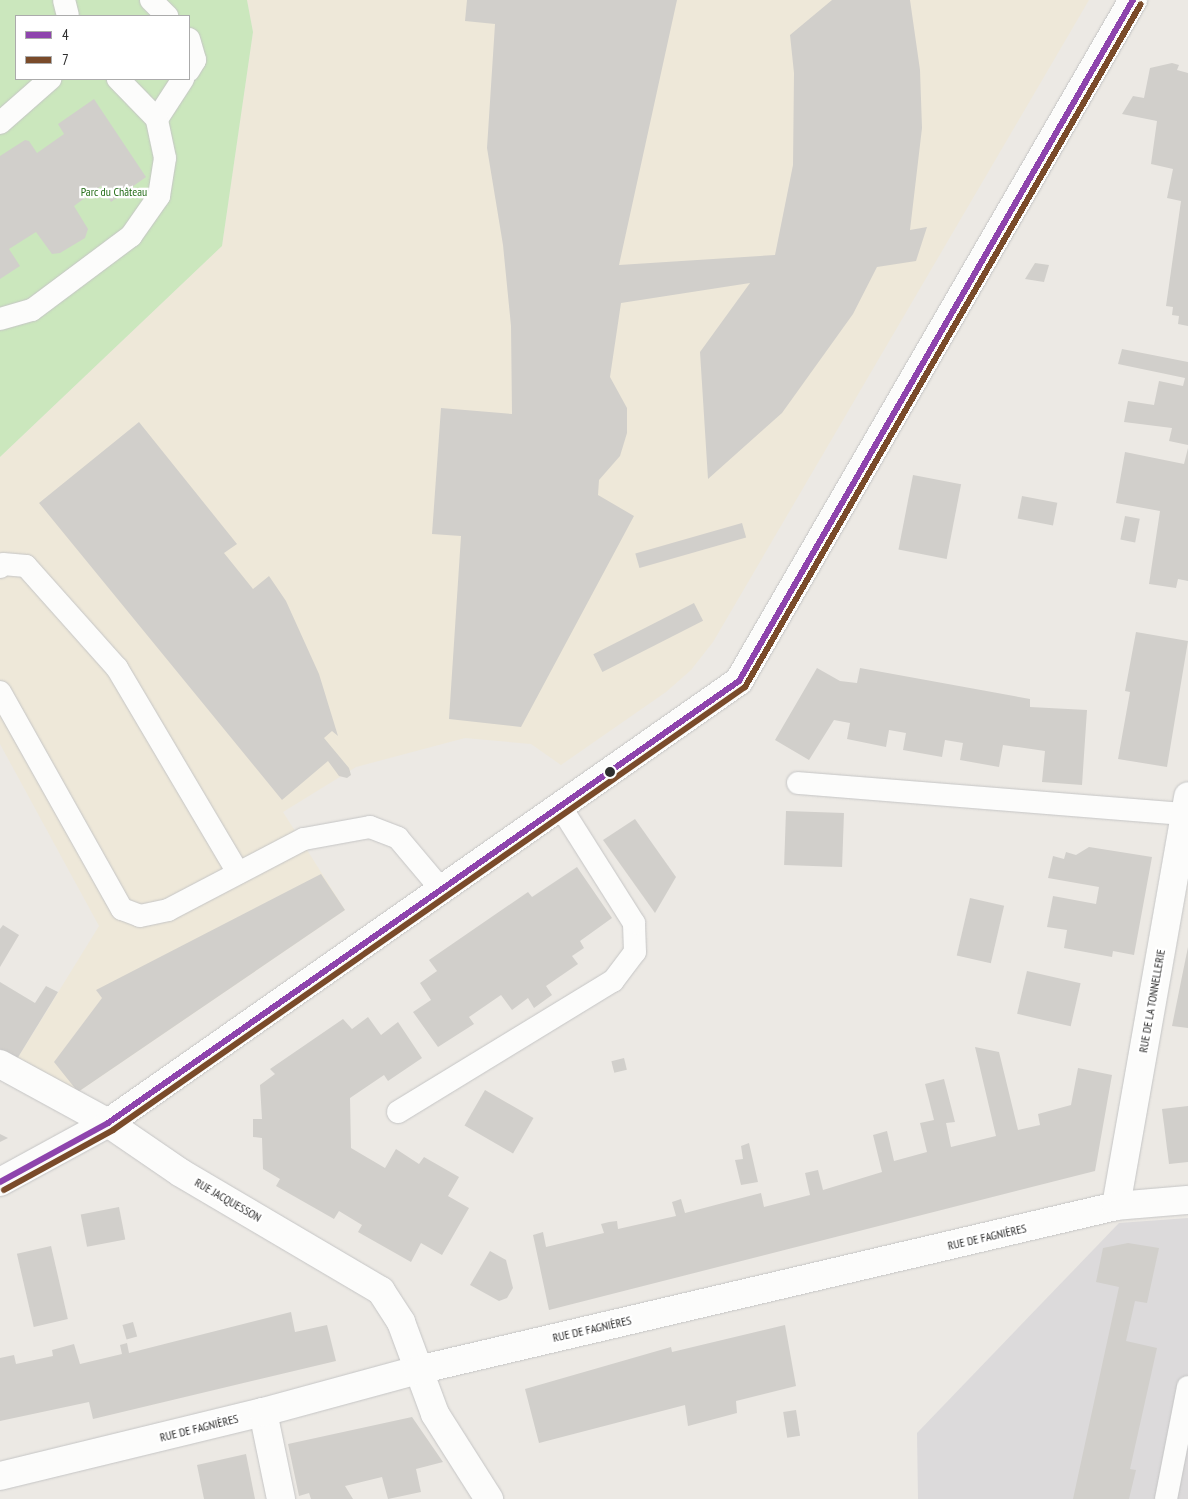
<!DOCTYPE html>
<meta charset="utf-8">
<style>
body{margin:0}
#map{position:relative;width:1188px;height:1499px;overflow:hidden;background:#ece9e4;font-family:"PT Sans Narrow",sans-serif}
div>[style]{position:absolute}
.industrial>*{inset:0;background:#dcdadb}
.education>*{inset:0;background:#eee8d9}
.green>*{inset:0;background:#cbe7bd}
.building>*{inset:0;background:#d1cfcb;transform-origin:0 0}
.roads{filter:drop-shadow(0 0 1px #c5c5c5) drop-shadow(0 0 1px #c5c5c5)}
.lane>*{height:22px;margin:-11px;padding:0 11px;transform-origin:11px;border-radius:11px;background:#fcfcfb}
.street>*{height:28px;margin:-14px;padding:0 14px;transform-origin:14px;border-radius:14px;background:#fcfcfb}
.bus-1>*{height:6px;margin:-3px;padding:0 3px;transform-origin:3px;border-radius:3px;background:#8e44ad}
.bus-2>*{height:6px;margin:-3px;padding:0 3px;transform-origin:3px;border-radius:3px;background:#7a4b2a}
.dots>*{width:14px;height:14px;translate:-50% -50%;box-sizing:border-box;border:2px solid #fff;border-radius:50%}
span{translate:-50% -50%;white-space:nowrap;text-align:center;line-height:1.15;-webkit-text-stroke:4.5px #fff;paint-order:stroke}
.park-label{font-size:12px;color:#266e1a}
.street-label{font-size:12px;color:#2e2e2e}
.legend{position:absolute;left:15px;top:15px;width:175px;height:65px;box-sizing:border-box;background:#fff;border:1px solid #ababab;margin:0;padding:6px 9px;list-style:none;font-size:15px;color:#2e2e2e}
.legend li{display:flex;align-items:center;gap:10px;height:25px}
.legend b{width:25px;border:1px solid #ababab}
</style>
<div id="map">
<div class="industrial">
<div style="clip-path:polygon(1188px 1218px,1188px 1499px,918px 1499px,917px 1433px,1119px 1223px)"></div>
</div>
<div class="education">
<div style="clip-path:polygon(247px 0,1089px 0,713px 642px,691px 670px,666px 692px,561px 765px,531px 744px,465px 738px,356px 767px,283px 812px,345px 910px,78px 1092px,17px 1059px,99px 926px,0 744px,0 457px,222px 246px,253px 32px)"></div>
</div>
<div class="green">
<div style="clip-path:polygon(evenodd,0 0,247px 0,253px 32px,222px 246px,0 457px,0 0,16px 16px,189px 16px,189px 79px,16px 79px,16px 16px)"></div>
</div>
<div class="building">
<div style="clip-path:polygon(467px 0,677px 0,619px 265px,775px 255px,793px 165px,794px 73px,790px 35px,832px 0,910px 0,920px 70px,922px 128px,910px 230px,927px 227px,916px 261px,877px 267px,853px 314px,782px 413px,708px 479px,700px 352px,750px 283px,621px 303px,610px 377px,627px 408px,627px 433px,620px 456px,599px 480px,598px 495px,634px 516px,521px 727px,449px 719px,461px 536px,432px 534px,441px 408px,512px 414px,511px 326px,503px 245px,487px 148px,495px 24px,465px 21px)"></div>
<div style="clip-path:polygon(1172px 63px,1179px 65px,1177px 70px,1188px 73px,1188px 326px,1178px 324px,1179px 316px,1172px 315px,1173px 307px,1166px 306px,1181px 201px,1167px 198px,1173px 169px,1151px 164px,1157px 121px,1122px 114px,1133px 96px,1144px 98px,1150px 68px)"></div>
<div style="clip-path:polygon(94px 99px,146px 177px,111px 202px,101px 186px,74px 206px,88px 229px,85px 238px,60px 253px,52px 254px,36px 232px,9px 249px,20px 266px,0 279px,0 156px,25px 140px,29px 141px,37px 153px,64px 134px,58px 124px)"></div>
<div style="clip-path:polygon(1035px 263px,1049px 265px,1044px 282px,1025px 279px)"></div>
<div style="clip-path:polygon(1122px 349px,1188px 362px,1188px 445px,1169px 441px,1172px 428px,1124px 422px,1128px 401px,1154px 405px,1159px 381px,1183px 386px,1185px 378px,1118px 364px)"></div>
<div style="clip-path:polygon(139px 422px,237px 544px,224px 553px,253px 589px,269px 576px,286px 601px,319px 674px,338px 736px,332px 731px,324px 738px,349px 768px,351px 775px,347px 778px,339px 776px,328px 761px,282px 800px,39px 503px)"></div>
<div style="clip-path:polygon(1188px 448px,1188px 581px,1178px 579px,1176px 588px,1149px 584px,1160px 511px,1116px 503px,1125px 452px,1184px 464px)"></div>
<div style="left:913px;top:475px;width:49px;height:76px;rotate:11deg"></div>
<div style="left:1022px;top:496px;width:36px;height:23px;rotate:11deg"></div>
<div style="left:1125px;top:516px;width:15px;height:24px;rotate:11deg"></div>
<div style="left:742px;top:523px;width:15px;height:111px;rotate:74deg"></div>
<div style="left:694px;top:603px;width:20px;height:113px;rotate:63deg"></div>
<div style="clip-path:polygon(1136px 632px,1188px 641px,1167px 767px,1118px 759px,1130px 692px,1125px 691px)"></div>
<div style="clip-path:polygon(817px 668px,840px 681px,857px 683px,860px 668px,1030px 699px,1030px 707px,1087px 710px,1082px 785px,1042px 782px,1045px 751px,1003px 745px,999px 767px,960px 760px,963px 743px,945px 740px,942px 757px,903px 750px,906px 733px,889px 730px,886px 747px,847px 739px,850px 723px,834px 720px,809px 760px,775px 740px)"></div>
<div style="left:786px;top:811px;width:58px;height:54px;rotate:2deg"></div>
<div style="clip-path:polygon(635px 819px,676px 877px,655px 913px,603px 840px)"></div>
<div style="clip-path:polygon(1089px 847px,1152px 857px,1134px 955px,1113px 951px,1112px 957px,1064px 948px,1067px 930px,1047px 927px,1053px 896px,1096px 904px,1099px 887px,1048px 878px,1053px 856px,1064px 859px,1066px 852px,1076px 855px)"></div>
<div style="clip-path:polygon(577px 867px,612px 918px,580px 941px,584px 948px,572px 956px,578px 964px,546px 986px,552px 995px,534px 1008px,528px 998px,512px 1010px,501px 995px,469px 1017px,474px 1024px,438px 1047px,413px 1012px,431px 1000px,420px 983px,437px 971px,429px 960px,528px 892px,532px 897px)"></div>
<div style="clip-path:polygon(321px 874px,345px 910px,78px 1092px,54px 1062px,102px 998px,96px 990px)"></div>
<div style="left:970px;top:898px;width:35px;height:59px;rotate:13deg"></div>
<div style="clip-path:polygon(3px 925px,19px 935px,0 967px,0 929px)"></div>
<div style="clip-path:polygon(1188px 947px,1188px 1028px,1172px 1026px)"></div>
<div style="left:1027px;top:971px;width:55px;height:44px;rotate:13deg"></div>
<div style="clip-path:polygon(0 982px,35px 1003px,46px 986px,58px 992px,17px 1059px,0 1049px)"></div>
<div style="clip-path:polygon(368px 1017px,381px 1035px,398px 1022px,422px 1058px,388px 1081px,384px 1075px,350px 1098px,351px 1148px,385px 1168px,396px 1149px,419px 1164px,424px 1157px,459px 1177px,448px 1196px,469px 1208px,442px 1255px,421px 1243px,411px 1262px,358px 1232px,362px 1225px,339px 1211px,334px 1219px,276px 1186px,280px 1179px,263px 1169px,262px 1138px,253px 1137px,253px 1119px,262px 1119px,260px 1085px,275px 1074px,270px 1069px,343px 1019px,352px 1029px)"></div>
<div style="clip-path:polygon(975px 1047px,999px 1052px,1018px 1130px,1040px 1125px,1038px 1114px,1071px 1105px,1078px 1068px,1112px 1075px,1095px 1171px,549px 1310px,533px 1235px,543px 1232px,546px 1247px,604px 1233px,601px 1224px,609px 1222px,617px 1221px,618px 1229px,676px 1216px,672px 1202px,681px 1199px,685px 1213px,761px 1193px,764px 1207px,810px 1195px,805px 1173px,818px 1170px,823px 1190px,882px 1172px,873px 1135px,887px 1131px,894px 1161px,927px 1152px,920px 1123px,934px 1120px,925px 1084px,944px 1079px,955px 1122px,946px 1123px,951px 1147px,996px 1136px)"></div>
<div style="left:624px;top:1058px;width:12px;height:13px;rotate:76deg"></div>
<div style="left:485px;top:1090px;width:56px;height:41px;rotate:30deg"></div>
<div style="clip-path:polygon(1188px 1106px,1188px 1162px,1169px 1164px,1162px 1109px)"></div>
<div style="clip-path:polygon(0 1134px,8px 1138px,0 1142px)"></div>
<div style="clip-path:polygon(749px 1143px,758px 1182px,741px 1185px,735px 1160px,743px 1159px,741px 1146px)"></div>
<div style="left:119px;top:1207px;width:33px;height:39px;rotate:79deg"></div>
<div style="clip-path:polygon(1128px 1243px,1159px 1248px,1147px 1303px,1135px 1301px,1126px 1341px,1157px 1348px,1130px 1469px,1136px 1470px,1129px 1499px,1073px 1499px,1119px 1287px,1096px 1282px,1103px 1248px)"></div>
<div style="left:51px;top:1246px;width:75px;height:35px;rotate:77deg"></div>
<div style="clip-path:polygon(490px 1251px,506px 1260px,513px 1288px,507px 1298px,499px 1301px,470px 1285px)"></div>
<div style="clip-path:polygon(291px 1312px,295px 1332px,327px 1325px,336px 1361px,93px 1419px,89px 1402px,0 1421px,0 1358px,14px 1355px,16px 1364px,53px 1356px,52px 1350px,74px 1344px,80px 1364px,122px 1354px,120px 1345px,127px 1343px,129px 1353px)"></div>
<div style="left:133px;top:1322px;width:15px;height:11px;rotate:74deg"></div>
<div style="clip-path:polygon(785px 1325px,796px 1386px,736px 1401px,737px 1413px,688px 1426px,685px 1405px,539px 1443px,525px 1389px,671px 1347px,672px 1352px)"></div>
<div style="left:796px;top:1410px;width:26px;height:13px;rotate:81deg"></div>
<div style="clip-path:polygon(412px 1417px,443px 1462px,416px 1469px,421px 1492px,388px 1499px,382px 1477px,345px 1486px,353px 1499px,311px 1499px,309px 1493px,299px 1496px,288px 1444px)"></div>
<div style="clip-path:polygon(246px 1454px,255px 1499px,204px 1499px,197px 1465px)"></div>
</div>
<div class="roads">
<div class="lane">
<div style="left:64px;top:0;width:16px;rotate:76deg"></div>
<div style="left:151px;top:0;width:23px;rotate:45deg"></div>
<div style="left:189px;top:39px;width:22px;rotate:74deg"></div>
<div style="left:195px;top:60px;width:12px;rotate:121deg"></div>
<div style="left:157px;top:119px;width:48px;rotate:-57deg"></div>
<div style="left:0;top:123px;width:67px;rotate:-41.3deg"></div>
<div style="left:0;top:319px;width:33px;rotate:-16deg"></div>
<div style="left:32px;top:310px;width:124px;rotate:-36.8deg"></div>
<div style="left:131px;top:236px;width:49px;rotate:-55deg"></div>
<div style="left:159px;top:196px;width:38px;rotate:-81deg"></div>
<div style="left:165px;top:158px;width:40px;rotate:-102deg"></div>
<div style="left:157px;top:119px;width:56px;rotate:-134.3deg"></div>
<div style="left:0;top:567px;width:4px;rotate:-45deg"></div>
<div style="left:3px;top:564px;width:23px;rotate:5deg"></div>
<div style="left:26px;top:566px;width:137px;rotate:48.3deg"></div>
<div style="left:117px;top:668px;width:238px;rotate:59.4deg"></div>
<div style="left:0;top:692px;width:249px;rotate:60.7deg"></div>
<div style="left:122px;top:909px;width:19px;rotate:21deg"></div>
<div style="left:140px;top:916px;width:29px;rotate:-12deg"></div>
<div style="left:168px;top:910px;width:153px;rotate:-27.6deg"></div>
<div style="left:304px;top:839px;width:67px;rotate:-10.3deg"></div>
<div style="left:370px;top:827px;width:30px;rotate:21deg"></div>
<div style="left:398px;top:838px;width:67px;rotate:49.9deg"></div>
<div style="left:798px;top:783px;width:388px;rotate:4.6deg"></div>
<div style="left:398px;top:1112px;width:252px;rotate:-31.4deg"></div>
<div style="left:613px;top:981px;width:36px;rotate:-53deg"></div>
<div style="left:635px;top:952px;width:29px;rotate:-92deg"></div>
<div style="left:634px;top:923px;width:138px;rotate:-122.3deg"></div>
<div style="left:1166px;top:1499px;width:114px;rotate:-78.9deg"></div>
</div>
<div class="street">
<div style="left:0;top:1064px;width:123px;rotate:28.6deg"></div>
<div style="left:108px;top:1123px;width:88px;rotate:34.4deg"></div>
<div style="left:181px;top:1173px;width:232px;rotate:30.5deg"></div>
<div style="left:381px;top:1291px;width:37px;rotate:57deg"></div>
<div style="left:401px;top:1322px;width:98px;rotate:69.7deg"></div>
<div style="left:435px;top:1414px;width:101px;rotate:57.6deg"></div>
<div style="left:0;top:1182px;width:123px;rotate:-28.6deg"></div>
<div style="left:108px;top:1123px;width:770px;rotate:-35.01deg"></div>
<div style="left:739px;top:681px;width:787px;rotate:-59.95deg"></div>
<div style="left:1116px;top:1206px;width:416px;rotate:-80deg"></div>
<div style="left:263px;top:1412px;width:89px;rotate:78.3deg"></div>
<div style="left:0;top:1476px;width:271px;rotate:-13.7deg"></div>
<div style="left:263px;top:1412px;width:161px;rotate:-15.2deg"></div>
<div style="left:418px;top:1370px;width:717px;rotate:-13.22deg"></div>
<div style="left:1116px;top:1206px;width:72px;rotate:-4.8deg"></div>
</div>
</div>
<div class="bus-1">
<div style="left:0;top:1182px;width:123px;rotate:-28.6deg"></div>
<div style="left:108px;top:1123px;width:770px;rotate:-35.01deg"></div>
<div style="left:739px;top:681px;width:787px;rotate:-59.95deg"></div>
</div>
<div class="bus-2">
<div style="left:4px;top:1190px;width:124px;rotate:-28.8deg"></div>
<div style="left:113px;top:1130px;width:772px;rotate:-35.03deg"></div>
<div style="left:745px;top:687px;width:789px;rotate:-59.9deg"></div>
</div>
<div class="dots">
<div style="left:610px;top:772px;background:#2e2e2e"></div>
</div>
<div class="park-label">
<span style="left:114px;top:192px">Parc du Château</span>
</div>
<div class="street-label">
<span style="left:1152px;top:1001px;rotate:-80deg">RUE DE LA TONNELLERIE</span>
<span style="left:228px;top:1200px;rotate:30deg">RUE JACQUESSON</span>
<span style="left:987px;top:1237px;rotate:-13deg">RUE DE FAGNIÈRES</span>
<span style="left:592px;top:1329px;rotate:-13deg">RUE DE FAGNIÈRES</span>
<span style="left:199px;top:1428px;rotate:-14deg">RUE DE FAGNIÈRES</span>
</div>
<ul class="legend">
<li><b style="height:6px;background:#8e44ad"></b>4</li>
<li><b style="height:6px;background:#7a4b2a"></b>7</li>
</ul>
</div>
